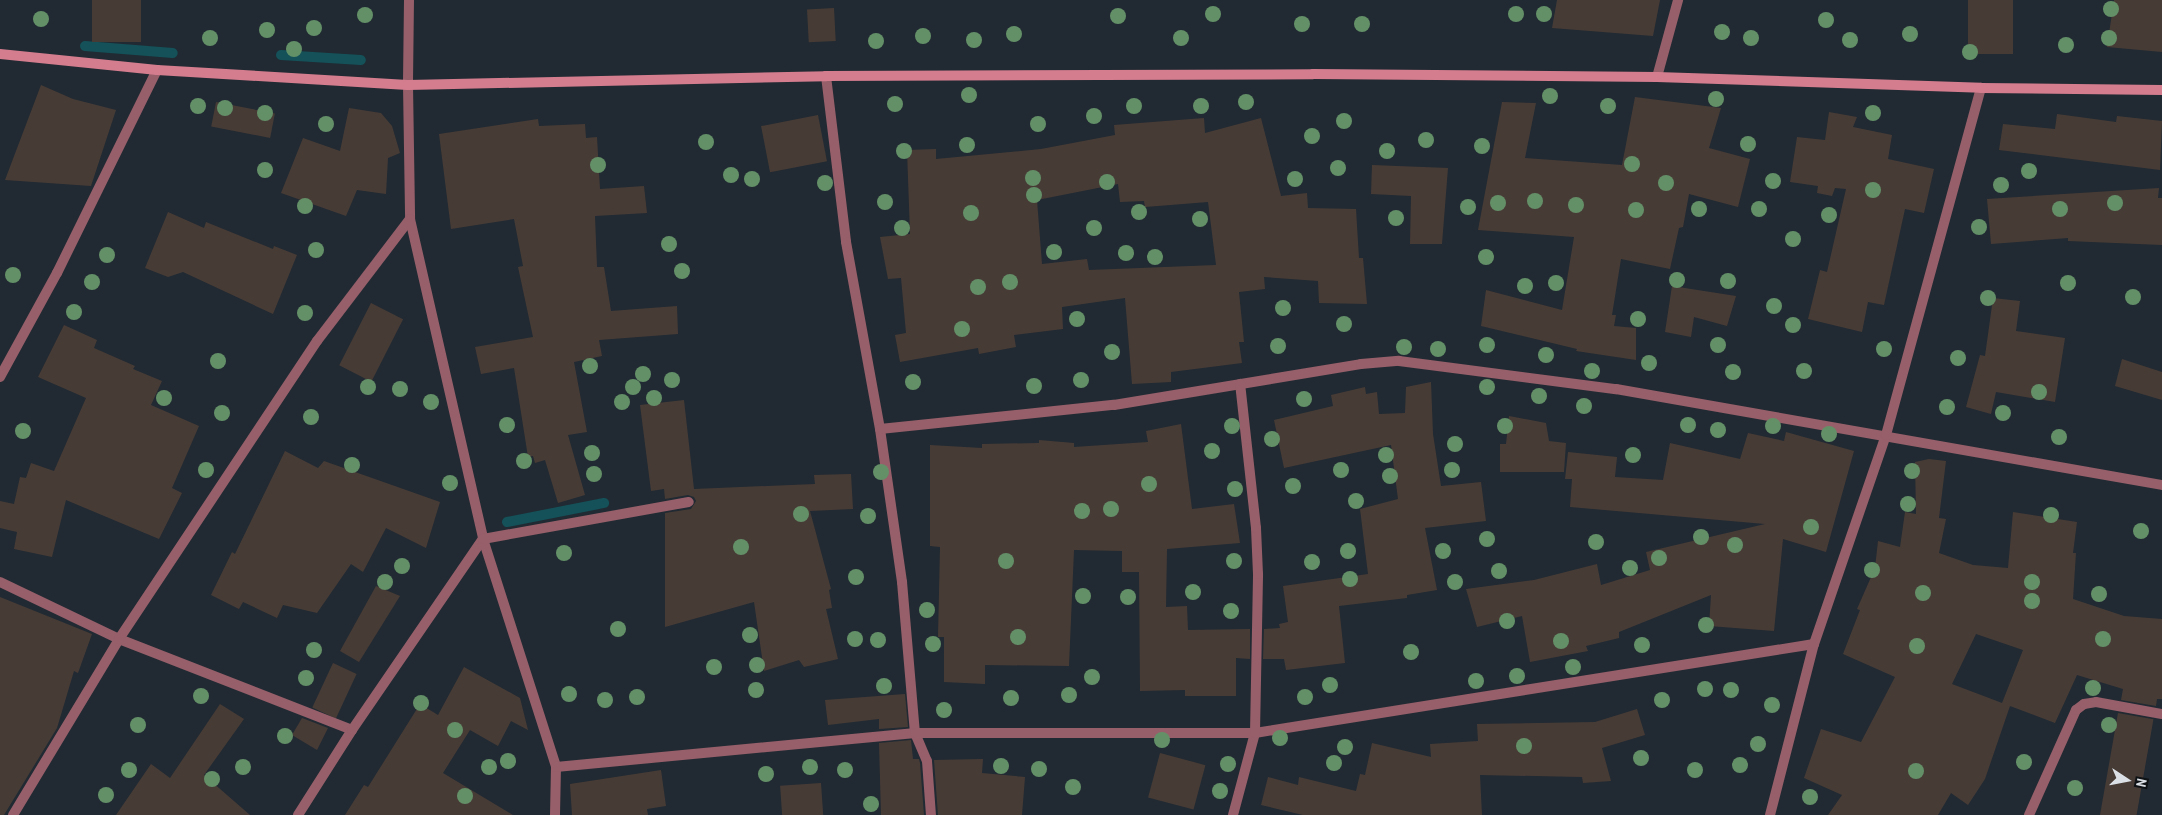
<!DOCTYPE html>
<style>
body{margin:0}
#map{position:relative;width:2162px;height:815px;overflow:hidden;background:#212a32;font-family:"Archivo Narrow",sans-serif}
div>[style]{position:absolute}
.stream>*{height:10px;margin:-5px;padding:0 5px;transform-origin:5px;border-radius:5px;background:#145159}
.building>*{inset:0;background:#473b36;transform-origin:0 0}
.minor>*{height:10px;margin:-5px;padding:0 5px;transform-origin:5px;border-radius:5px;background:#965f6a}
.secondary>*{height:10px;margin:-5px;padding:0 5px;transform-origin:5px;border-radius:5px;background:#d47d8f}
.trees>*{width:16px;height:16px;margin:-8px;border-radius:50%;background:#649068}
span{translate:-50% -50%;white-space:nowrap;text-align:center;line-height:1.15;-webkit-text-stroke:4.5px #0e1215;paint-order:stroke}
.north{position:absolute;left:2102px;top:755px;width:50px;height:50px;-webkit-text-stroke:4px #0e1215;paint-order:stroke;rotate:101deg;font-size:14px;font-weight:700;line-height:20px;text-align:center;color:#dae0e5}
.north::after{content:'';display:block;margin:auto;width:18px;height:22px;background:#dae0e5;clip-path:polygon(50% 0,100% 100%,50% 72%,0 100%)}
</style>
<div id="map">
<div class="stream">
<div style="left:85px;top:46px;width:88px;rotate:4.5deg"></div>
<div style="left:281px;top:55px;width:80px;rotate:3.6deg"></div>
<div style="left:507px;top:522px;width:99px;rotate:-11.1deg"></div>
</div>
<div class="building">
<div style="left:92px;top:0;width:49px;height:42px"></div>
<div style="clip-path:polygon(1557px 0,1660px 0,1653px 36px,1552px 28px)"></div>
<div style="left:1968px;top:0;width:45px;height:54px"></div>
<div style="clip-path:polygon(2114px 0,2162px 0,2162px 52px,2107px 47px)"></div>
<div style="left:834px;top:8px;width:33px;height:27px;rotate:87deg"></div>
<div style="clip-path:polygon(41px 85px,73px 99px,116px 110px,91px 186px,5px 180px)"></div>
<div style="clip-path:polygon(1635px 97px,1721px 108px,1709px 148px,1750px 159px,1738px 207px,1689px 194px,1683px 227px,1679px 228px,1670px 269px,1621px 259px,1612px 315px,1616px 315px,1614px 326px,1636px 328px,1636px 360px,1576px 351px,1577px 349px,1481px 326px,1486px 290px,1562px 310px,1574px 237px,1478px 230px,1502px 102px,1536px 103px,1525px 158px,1622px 165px)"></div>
<div style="left:216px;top:102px;width:60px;height:25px;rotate:11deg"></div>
<div style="clip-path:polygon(349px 108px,381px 113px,392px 126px,400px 153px,388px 158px,386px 194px,357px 190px,346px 216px,281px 193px,303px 138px,340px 151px)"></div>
<div style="clip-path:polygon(1829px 112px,1857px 117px,1853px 127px,1892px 135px,1888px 159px,1934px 169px,1924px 213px,1905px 209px,1884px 305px,1868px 302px,1862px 332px,1808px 319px,1820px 270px,1827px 272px,1846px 189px,1835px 188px,1832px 196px,1817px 193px,1818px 186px,1790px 182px,1797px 137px,1825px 140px)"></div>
<div style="clip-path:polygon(2057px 114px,2116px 122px,2117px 116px,2162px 121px,2160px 170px,1999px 150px,2003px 124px,2055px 129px)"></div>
<div style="left:818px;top:115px;width:47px;height:58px;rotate:79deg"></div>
<div style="clip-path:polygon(evenodd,1204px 118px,1205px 133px,1261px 118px,1281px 196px,1307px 193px,1308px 208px,1356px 209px,1359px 258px,1363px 258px,1367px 304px,1319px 303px,1318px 281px,1264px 277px,1265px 289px,1239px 292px,1244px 342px,1239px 342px,1242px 363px,1171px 372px,1171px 382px,1132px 384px,1125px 298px,1062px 307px,1063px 329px,1014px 335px,1016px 347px,979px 354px,978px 348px,900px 362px,895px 335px,906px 333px,901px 278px,888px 279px,880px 237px,910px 234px,907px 150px,936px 149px,936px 159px,1041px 149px,1115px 135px,1114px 125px,1204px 118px,1118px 184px,1120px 202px,1144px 201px,1145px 207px,1208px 202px,1216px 265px,1089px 270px,1087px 259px,1042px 264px,1037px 200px,1118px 184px)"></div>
<div style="clip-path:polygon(538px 119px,539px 126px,585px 124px,586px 138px,597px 137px,600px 189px,644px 186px,647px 213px,595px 216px,597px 267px,604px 267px,611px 311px,677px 306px,678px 334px,599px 340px,602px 356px,574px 362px,587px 432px,568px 435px,585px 495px,558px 503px,545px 460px,535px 463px,533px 456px,528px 457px,514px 368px,481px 374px,475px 347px,533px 337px,518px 267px,523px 266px,514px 219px,451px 229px,439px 134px)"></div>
<div style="clip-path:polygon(1372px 165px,1448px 168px,1442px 244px,1410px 244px,1411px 196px,1371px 194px)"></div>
<div style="clip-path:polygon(2159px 188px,2158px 198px,2162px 198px,2162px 245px,2068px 241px,2068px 238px,1991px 244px,1987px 199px)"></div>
<div style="clip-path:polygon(168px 212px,204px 228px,206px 222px,273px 249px,274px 246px,297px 255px,273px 314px,183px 272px,168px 277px,145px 268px)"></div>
<div style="clip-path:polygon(1672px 286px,1736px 296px,1727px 326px,1694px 317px,1691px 337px,1665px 332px)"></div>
<div style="clip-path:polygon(1993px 298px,2020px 301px,2016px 331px,2065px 338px,2055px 402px,1996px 392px,1991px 414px,1966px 407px,1980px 355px,1985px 356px)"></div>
<div style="left:371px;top:303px;width:36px;height:70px;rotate:27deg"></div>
<div style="clip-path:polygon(64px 325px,97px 340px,94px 348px,135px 366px,133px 369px,162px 381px,151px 405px,199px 426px,172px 488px,182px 493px,159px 539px,66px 500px,52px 557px,14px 549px,17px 532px,0 528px,0 501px,14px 504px,20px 477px,26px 478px,31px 463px,54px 471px,86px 398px,38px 377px)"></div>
<div style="clip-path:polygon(2122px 359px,2162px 372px,2162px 400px,2115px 386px)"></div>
<div style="clip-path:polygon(1431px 382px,1433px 434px,1441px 486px,1481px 482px,1486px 521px,1425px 528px,1437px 590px,1407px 595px,1407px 598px,1339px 606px,1345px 663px,1286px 670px,1284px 659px,1263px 659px,1264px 629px,1280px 628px,1279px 624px,1288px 622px,1283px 586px,1368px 574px,1360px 509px,1398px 499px,1391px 445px,1284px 468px,1274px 420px,1333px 406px,1331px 395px,1365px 387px,1366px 394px,1377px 392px,1379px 414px,1405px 413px,1406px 387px)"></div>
<div style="clip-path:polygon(684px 400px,694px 489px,815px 484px,814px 475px,851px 474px,853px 509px,810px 511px,831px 589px,829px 590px,832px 608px,826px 609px,838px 659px,804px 667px,799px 660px,764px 671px,754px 602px,665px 627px,665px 513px,691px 509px,696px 501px,694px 497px,688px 495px,665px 499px,664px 489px,651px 491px,640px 405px)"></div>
<div style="clip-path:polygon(1509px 416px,1546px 423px,1549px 441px,1566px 443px,1564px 472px,1500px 472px,1500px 444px,1506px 444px)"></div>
<div style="clip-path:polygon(1181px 424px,1192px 509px,1234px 504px,1240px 543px,1167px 549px,1166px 607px,1187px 606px,1188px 630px,1250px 629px,1250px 659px,1236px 658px,1236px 696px,1185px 696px,1185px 690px,1140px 691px,1139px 572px,1122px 572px,1122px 551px,1074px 550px,1069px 666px,985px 665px,985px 684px,944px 682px,944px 637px,938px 637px,940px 547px,930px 546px,930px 445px,982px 448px,982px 444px,1039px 443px,1039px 440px,1074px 443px,1074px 447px,1148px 442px,1146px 431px)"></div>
<div style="clip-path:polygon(1786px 432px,1854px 451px,1826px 552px,1783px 539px,1774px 631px,1709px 626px,1711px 595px,1619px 632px,1619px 638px,1586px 646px,1588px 651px,1530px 662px,1522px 616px,1477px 627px,1466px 589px,1534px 580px,1597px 564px,1601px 585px,1650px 570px,1646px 552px,1765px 524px,1570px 507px,1572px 479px,1565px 479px,1568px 452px,1617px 457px,1615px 477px,1663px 480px,1670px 443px,1740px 459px,1748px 433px,1784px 441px)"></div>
<div style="clip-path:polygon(285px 451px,318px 468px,324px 461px,440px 502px,426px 548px,386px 528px,363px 572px,351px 564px,317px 613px,283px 605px,277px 618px,243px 602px,239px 609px,211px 595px,232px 552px,235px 554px)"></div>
<div style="clip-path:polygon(1929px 459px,1946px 461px,1939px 518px,1946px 519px,1939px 553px,1973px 565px,2008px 568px,2013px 512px,2077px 522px,2073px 553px,2076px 553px,2073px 599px,2124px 616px,2162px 619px,2162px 699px,2157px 699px,2156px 706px,2121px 700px,2123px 689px,2077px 675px,2055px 723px,2002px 703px,2023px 650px,1976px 634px,1952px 684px,2010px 706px,1985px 779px,1968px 805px,1951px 793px,1938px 815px,1828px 815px,1842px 795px,1804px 778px,1821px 729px,1861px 742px,1895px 677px,1843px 654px,1860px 610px,1857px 609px,1875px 568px,1878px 541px,1900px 547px,1905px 512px,1916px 514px,1915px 462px)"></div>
<div style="clip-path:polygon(376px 586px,400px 596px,359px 662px,340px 651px)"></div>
<div style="clip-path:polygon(0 597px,92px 634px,78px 673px,74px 671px,57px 728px,4px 815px,0 815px)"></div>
<div style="left:333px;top:663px;width:26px;height:49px;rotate:25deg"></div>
<div style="clip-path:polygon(464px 667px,520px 698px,528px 730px,511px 721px,498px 746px,470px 730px,443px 773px,513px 815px,345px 815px,364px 785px,368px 787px,420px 704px,438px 715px)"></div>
<div style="clip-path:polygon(905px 694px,908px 727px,879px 729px,879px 719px,828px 725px,825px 700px)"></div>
<div style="clip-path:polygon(220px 704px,244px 719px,204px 775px,250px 815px,116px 815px,151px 764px,170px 778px)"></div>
<div style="clip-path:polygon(1637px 709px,1645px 735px,1602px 748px,1611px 781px,1583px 783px,1582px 777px,1480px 775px,1482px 815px,1303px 815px,1261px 805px,1268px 777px,1298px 785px,1299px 777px,1356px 791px,1360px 774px,1365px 775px,1372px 743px,1431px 757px,1430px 744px,1478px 741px,1477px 724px,1595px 722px)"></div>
<div style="left:2118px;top:713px;width:36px;height:104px;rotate:10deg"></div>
<div style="clip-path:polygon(302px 718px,328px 728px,317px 750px,292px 735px)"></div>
<div style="clip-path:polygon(911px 740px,913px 759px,919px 759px,920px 763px,924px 815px,881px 815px,879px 743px)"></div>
<div style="left:1160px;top:753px;width:47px;height:46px;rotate:15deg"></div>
<div style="clip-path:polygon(983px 759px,982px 773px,1025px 777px,1022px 815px,938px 815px,934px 760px)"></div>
<div style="clip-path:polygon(661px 770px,666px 806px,647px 809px,648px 815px,572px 815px,570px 784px)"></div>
<div style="left:821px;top:783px;width:32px;height:41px;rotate:86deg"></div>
</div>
<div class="minor">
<div style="left:409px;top:0;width:85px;rotate:90.7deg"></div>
<div style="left:408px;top:85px;width:134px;rotate:89.1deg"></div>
<div style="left:410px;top:219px;width:328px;rotate:77.1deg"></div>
<div style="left:483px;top:539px;width:239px;rotate:72.2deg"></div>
<div style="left:556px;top:767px;width:48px;rotate:91.2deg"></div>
<div style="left:826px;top:76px;width:167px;rotate:83.1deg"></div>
<div style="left:846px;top:242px;width:190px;rotate:79.7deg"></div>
<div style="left:880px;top:429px;width:155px;rotate:81.8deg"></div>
<div style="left:902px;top:582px;width:152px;rotate:85.1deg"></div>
<div style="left:915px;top:733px;width:30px;rotate:67deg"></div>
<div style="left:927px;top:761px;width:54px;rotate:85.8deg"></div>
<div style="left:1657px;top:77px;width:80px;rotate:-74.7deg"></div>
<div style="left:0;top:377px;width:119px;rotate:-61.3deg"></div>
<div style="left:57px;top:273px;width:226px;rotate:-63.8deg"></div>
<div style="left:880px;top:429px;width:235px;rotate:-5.9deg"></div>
<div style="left:1114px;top:405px;width:250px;rotate:-9.4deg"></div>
<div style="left:1361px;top:364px;width:38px;rotate:-5deg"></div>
<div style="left:1399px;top:361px;width:219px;rotate:7.4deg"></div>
<div style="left:1616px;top:389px;width:554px;rotate:9.97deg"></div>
<div style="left:0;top:582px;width:132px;rotate:25.6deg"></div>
<div style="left:119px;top:639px;width:250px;rotate:21.3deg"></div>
<div style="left:556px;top:767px;width:361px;rotate:-5.4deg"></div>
<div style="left:915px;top:733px;width:340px"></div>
<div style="left:1255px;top:733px;width:566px;rotate:-9.05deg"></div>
<div style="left:13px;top:815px;width:205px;rotate:-58.9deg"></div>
<div style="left:119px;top:639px;width:358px;rotate:-56.4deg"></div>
<div style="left:317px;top:341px;width:153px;rotate:-52.7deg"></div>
<div style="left:298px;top:815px;width:101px;rotate:-57.6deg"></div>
<div style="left:352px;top:730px;width:232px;rotate:-55.6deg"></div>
<div style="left:483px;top:539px;width:209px;rotate:-10.2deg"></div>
<div style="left:1233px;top:815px;width:85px;rotate:-75deg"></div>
<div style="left:1255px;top:733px;width:159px;rotate:-88.9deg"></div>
<div style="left:1258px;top:574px;width:46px;rotate:-92.5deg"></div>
<div style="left:1256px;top:528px;width:145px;rotate:-96.3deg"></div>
<div style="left:1770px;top:815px;width:177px;rotate:-75.6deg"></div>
<div style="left:1814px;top:644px;width:221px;rotate:-71deg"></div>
<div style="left:1886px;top:435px;width:360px;rotate:-74.7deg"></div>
<div style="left:2029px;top:815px;width:115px;rotate:-65.9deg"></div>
<div style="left:2076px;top:710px;width:10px;rotate:-37deg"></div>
<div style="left:2084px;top:704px;width:12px;rotate:-9deg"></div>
<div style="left:2096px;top:702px;width:67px;rotate:10.3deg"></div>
</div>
<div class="secondary">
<div style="left:0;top:54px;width:158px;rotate:5.8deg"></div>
<div style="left:157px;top:70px;width:251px;rotate:3.4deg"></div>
<div style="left:408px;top:85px;width:418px;rotate:-1.2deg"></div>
<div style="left:826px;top:76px;width:487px;rotate:-0.2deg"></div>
<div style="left:1313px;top:74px;width:344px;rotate:0.5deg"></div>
<div style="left:1657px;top:77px;width:324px;rotate:1.9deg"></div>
<div style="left:1981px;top:88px;width:181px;rotate:0.6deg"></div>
</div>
<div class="trees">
<div style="left:2111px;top:9px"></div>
<div style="left:1213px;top:14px"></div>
<div style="left:1516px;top:14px"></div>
<div style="left:1544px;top:14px"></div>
<div style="left:365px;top:15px"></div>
<div style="left:1118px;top:16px"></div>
<div style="left:41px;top:19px"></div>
<div style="left:1826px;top:20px"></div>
<div style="left:1302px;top:24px"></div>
<div style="left:1362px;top:24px"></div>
<div style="left:314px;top:28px"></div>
<div style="left:267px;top:30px"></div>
<div style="left:1722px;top:32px"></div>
<div style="left:1014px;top:34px"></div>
<div style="left:1910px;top:34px"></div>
<div style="left:923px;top:36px"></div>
<div style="left:210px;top:38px"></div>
<div style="left:1181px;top:38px"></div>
<div style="left:1751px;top:38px"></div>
<div style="left:2109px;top:38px"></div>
<div style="left:974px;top:40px"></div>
<div style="left:1850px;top:40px"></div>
<div style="left:876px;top:41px"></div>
<div style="left:2066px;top:45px"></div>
<div style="left:294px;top:49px"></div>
<div style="left:1970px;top:52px"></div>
<div style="left:969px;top:95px"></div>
<div style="left:1550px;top:96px"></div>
<div style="left:1716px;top:99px"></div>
<div style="left:1246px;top:102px"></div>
<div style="left:895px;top:104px"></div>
<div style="left:198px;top:106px"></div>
<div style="left:1134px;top:106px"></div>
<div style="left:1201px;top:106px"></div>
<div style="left:1608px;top:106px"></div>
<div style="left:225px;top:108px"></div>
<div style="left:265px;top:113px"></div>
<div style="left:1873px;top:113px"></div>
<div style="left:1094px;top:116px"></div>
<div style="left:1344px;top:121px"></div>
<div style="left:326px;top:124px"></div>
<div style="left:1038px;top:124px"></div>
<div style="left:1312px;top:136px"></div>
<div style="left:1426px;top:140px"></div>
<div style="left:706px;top:142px"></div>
<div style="left:1748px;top:144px"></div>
<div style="left:967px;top:145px"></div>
<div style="left:1482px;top:146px"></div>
<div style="left:904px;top:151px"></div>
<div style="left:1387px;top:151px"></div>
<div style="left:1632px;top:164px"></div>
<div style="left:598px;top:165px"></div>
<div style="left:1338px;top:168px"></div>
<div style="left:265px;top:170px"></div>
<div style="left:2029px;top:171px"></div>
<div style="left:731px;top:175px"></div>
<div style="left:1033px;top:178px"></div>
<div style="left:752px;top:179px"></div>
<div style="left:1295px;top:179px"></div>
<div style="left:1773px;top:181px"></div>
<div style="left:1107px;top:182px"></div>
<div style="left:825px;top:183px"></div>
<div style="left:1666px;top:183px"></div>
<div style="left:2001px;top:185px"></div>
<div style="left:1873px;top:190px"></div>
<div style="left:1034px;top:195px"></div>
<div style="left:1535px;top:201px"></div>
<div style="left:885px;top:202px"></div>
<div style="left:1498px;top:203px"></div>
<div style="left:2115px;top:203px"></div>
<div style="left:1576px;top:205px"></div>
<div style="left:305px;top:206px"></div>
<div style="left:1468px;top:207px"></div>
<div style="left:1699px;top:209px"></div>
<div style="left:1759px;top:209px"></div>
<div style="left:2060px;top:209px"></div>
<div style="left:1636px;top:210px"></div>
<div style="left:1139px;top:212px"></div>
<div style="left:971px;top:213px"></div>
<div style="left:1829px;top:215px"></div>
<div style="left:1396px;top:218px"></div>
<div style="left:1200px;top:219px"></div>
<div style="left:1979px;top:227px"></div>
<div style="left:902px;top:228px"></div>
<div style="left:1094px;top:228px"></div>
<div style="left:1793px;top:239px"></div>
<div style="left:669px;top:244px"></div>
<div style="left:316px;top:250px"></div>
<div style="left:1054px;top:252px"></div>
<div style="left:1126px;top:253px"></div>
<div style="left:107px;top:255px"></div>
<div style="left:1155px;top:257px"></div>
<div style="left:1486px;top:257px"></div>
<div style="left:682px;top:271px"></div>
<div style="left:13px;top:275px"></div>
<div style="left:1677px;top:280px"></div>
<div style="left:1728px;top:281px"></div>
<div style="left:92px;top:282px"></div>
<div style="left:1010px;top:282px"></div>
<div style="left:1556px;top:283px"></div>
<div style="left:2068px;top:283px"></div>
<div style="left:1525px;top:286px"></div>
<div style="left:978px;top:287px"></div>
<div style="left:2133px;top:297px"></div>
<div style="left:1988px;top:298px"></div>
<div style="left:1774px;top:306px"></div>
<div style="left:1283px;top:308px"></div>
<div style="left:74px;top:312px"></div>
<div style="left:305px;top:313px"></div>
<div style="left:1077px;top:319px"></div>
<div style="left:1638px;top:319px"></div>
<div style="left:1344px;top:324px"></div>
<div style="left:1793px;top:325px"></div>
<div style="left:962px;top:329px"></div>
<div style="left:1487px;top:345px"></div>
<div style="left:1718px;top:345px"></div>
<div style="left:1278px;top:346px"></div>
<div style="left:1404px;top:347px"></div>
<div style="left:1438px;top:349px"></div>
<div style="left:1884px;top:349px"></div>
<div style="left:1112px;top:352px"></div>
<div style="left:1546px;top:355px"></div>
<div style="left:1958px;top:358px"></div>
<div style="left:218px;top:361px"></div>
<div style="left:1649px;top:363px"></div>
<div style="left:590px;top:366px"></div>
<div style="left:1592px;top:371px"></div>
<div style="left:1804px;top:371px"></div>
<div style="left:1733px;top:372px"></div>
<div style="left:643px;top:374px"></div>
<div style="left:672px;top:380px"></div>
<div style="left:1081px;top:380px"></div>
<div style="left:913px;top:382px"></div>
<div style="left:1034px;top:386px"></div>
<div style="left:368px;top:387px"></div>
<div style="left:633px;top:387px"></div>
<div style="left:1487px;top:387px"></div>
<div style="left:400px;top:389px"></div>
<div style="left:2039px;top:392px"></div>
<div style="left:1539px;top:396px"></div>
<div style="left:164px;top:398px"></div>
<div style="left:654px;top:398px"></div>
<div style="left:1304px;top:399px"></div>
<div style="left:431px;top:402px"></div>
<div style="left:622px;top:402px"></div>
<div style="left:1584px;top:406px"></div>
<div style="left:1947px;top:407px"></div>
<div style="left:222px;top:413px"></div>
<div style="left:2003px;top:413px"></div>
<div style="left:311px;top:417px"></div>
<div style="left:507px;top:425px"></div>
<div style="left:1688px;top:425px"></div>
<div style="left:1232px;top:426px"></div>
<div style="left:1505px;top:426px"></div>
<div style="left:1773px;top:426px"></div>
<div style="left:1718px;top:430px"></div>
<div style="left:23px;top:431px"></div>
<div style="left:1829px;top:434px"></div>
<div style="left:2059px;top:437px"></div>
<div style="left:1272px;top:439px"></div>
<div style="left:1455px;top:444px"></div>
<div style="left:1212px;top:451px"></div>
<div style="left:592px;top:453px"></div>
<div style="left:1386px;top:455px"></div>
<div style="left:1633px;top:455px"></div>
<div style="left:524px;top:461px"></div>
<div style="left:352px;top:465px"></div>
<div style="left:206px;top:470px"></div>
<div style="left:1341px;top:470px"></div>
<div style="left:1452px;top:470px"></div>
<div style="left:1912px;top:471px"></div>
<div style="left:881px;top:472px"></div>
<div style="left:594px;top:474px"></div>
<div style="left:1390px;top:476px"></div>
<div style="left:450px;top:483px"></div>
<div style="left:1149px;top:484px"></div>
<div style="left:1293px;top:486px"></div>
<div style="left:1235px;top:489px"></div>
<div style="left:1356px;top:501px"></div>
<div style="left:1908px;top:504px"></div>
<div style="left:1111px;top:509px"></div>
<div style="left:1082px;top:511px"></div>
<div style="left:801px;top:514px"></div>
<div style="left:2051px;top:515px"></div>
<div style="left:868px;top:516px"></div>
<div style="left:1811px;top:527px"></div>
<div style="left:2141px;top:531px"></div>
<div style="left:1701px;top:537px"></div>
<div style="left:1487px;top:539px"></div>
<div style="left:1596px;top:542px"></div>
<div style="left:1735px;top:545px"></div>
<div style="left:741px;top:547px"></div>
<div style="left:1348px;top:551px"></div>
<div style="left:1443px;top:551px"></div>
<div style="left:564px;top:553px"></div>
<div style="left:1659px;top:558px"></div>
<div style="left:1006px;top:561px"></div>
<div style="left:1234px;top:561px"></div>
<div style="left:1312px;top:562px"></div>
<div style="left:402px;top:566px"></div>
<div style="left:1630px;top:568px"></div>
<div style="left:1872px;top:570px"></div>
<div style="left:1499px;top:571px"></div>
<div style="left:856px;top:577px"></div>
<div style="left:1350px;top:579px"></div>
<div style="left:385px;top:582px"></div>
<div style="left:1455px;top:582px"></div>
<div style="left:2032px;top:582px"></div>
<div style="left:1193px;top:592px"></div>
<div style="left:1923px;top:593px"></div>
<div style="left:2099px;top:594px"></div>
<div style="left:1083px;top:596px"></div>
<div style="left:1128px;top:597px"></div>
<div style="left:2032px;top:601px"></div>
<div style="left:927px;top:610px"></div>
<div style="left:1231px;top:611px"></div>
<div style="left:1507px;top:621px"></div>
<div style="left:1706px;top:625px"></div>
<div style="left:618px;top:629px"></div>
<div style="left:750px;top:635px"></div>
<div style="left:1018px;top:637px"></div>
<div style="left:855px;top:639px"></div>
<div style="left:2103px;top:639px"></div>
<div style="left:878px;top:640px"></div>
<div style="left:1561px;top:641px"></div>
<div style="left:933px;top:644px"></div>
<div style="left:1642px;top:645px"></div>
<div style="left:1917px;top:646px"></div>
<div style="left:314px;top:650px"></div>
<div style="left:1411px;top:652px"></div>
<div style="left:757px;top:665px"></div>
<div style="left:714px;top:667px"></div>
<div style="left:1573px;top:667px"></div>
<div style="left:1517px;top:676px"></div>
<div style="left:1092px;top:677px"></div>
<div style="left:306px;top:678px"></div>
<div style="left:1476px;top:681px"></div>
<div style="left:1330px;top:685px"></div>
<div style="left:884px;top:686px"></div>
<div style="left:2093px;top:688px"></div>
<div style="left:1705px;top:689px"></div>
<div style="left:756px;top:690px"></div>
<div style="left:1731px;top:690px"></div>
<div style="left:569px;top:694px"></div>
<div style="left:1069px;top:695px"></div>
<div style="left:201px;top:696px"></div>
<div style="left:637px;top:697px"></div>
<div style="left:1305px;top:697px"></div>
<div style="left:1011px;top:698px"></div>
<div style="left:605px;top:700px"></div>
<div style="left:1662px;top:700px"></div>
<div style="left:421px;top:703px"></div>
<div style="left:1772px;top:705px"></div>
<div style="left:944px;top:710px"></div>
<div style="left:138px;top:725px"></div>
<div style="left:2109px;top:725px"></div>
<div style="left:455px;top:730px"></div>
<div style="left:285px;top:736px"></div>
<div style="left:1280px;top:738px"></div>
<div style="left:1162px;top:740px"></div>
<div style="left:1758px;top:744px"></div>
<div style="left:1524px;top:746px"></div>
<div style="left:1345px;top:747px"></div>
<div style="left:1641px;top:758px"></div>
<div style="left:508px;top:761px"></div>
<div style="left:2024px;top:762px"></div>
<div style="left:1334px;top:763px"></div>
<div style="left:1228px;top:764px"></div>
<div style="left:1740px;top:765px"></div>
<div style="left:1001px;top:766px"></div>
<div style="left:243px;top:767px"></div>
<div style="left:489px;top:767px"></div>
<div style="left:810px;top:767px"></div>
<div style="left:1039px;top:769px"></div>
<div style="left:129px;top:770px"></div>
<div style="left:845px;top:770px"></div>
<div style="left:1695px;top:770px"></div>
<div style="left:1916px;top:771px"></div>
<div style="left:766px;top:774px"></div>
<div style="left:212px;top:779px"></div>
<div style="left:1073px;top:787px"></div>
<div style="left:2075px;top:788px"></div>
<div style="left:1220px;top:791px"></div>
<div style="left:106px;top:795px"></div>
<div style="left:465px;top:796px"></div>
<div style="left:1810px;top:797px"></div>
<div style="left:871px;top:804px"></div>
</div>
<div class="north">N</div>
</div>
